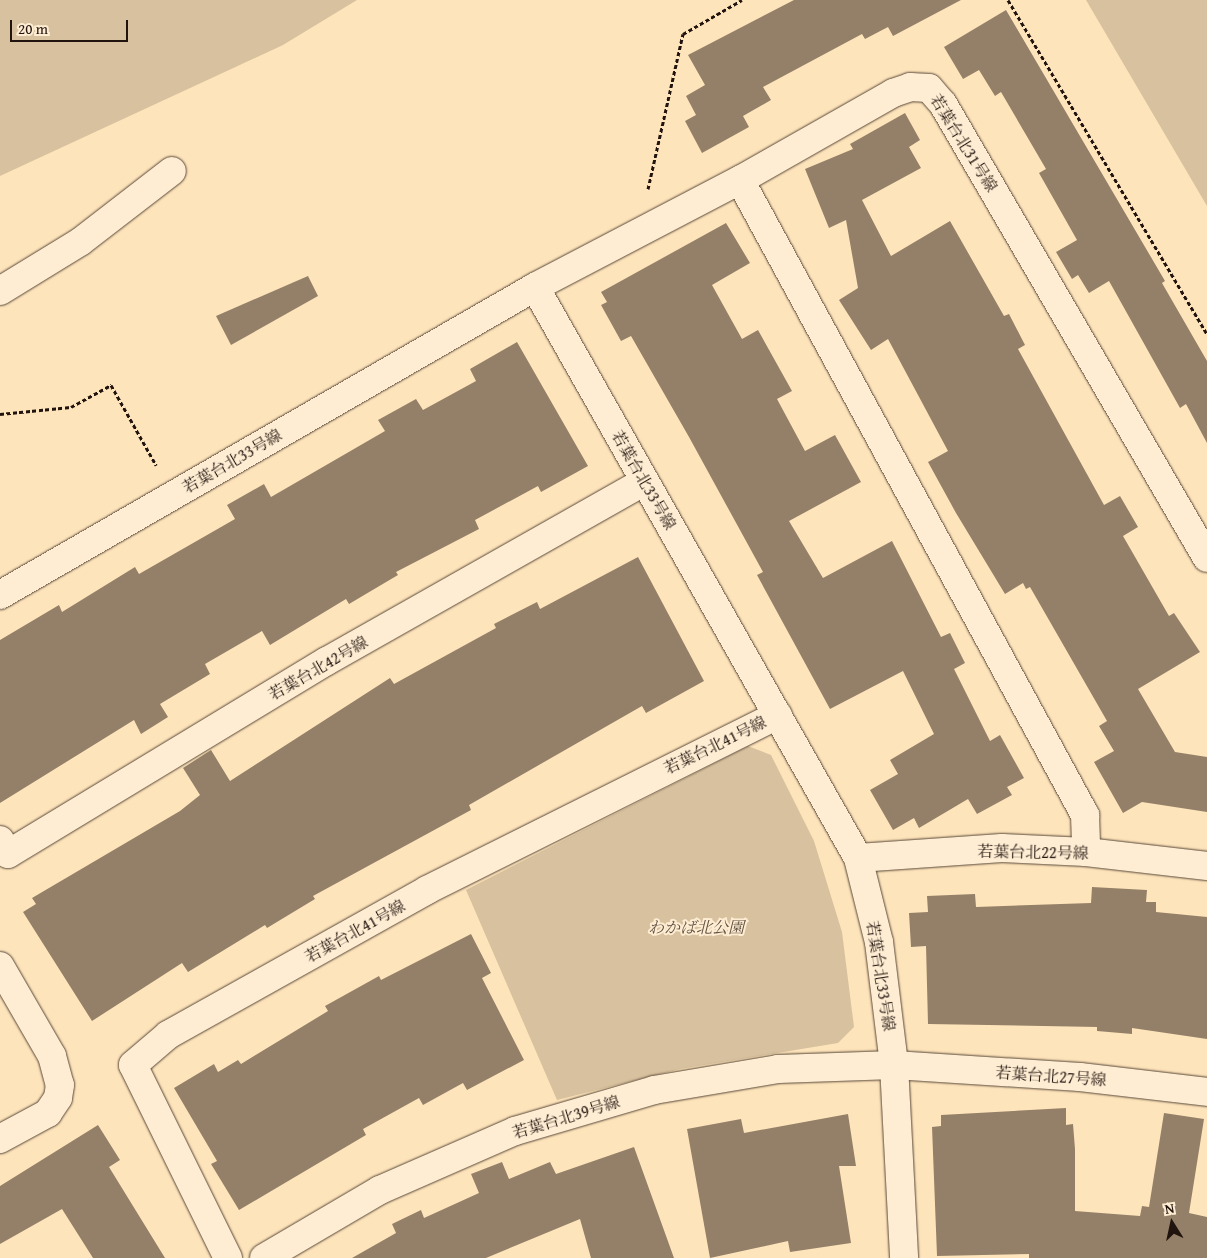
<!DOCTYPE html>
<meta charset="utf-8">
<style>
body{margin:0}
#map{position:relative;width:1207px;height:1258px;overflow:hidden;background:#fee4bb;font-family:"Gentium Book Plus","Noto Serif JP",serif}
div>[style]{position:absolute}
.green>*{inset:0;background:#d8c19e}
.building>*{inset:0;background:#948068}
.path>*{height:3px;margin-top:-1.5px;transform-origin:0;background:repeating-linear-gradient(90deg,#21140e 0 4px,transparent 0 6.5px)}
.roads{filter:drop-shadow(0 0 1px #584839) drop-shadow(0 0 1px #584839)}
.street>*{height:28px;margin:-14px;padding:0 14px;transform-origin:14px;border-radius:14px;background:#feedd3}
span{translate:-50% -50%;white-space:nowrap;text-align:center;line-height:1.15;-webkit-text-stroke:4px #feedd3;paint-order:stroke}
.street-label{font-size:16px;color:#21140e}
.park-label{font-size:16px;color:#615140;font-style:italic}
.north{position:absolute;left:1147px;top:1198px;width:50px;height:50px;-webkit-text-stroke:4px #feedd3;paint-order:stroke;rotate:350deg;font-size:14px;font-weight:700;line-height:20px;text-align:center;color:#21140e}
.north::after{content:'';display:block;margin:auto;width:18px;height:22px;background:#21140e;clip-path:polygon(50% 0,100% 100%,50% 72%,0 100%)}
.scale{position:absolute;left:10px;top:20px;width:118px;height:22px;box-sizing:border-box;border:2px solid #21140e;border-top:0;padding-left:6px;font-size:15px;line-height:18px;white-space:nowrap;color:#21140e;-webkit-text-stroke:4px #feedd3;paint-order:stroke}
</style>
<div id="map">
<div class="green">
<div style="clip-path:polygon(0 0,357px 0,283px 45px,0 176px)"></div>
<div style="clip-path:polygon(1086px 0,1207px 0,1207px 206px)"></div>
<div style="clip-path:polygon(748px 746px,771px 755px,814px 841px,842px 932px,854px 1027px,838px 1043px,680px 1069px,557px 1100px,466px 890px)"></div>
</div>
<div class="building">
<div style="clip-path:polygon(794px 0,961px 0,893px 36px,888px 27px,865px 39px,862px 34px,763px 87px,771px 100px,743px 116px,749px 127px,702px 153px,685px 121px,696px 115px,686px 96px,705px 85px,688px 55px)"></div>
<div style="clip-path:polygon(1006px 10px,1165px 281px,1162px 283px,1207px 361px,1207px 443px,1186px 404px,1180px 408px,1109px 281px,1089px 293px,1078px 275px,1072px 279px,1056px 252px,1077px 240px,1039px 173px,1046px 169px,1001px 92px,995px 96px,979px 70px,963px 79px,944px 47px)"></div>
<div style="clip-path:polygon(905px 113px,920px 140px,909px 147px,921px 168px,862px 200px,891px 256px,950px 221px,1004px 316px,1009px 314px,1025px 345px,1018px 349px,1104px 505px,1120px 496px,1138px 527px,1123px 536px,1169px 616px,1174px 613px,1200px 652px,1138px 689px,1175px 752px,1207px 757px,1207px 812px,1142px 802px,1123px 813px,1094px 762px,1114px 751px,1099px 726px,1107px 721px,1030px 587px,1026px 589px,1023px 583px,1005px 594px,956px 513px,928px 462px,948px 451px,888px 339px,871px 350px,839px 300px,858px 288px,846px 220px,829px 228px,805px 169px,853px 149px,850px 144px)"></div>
<div style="clip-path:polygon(726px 223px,750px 263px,712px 285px,742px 339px,758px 330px,792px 391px,777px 399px,805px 451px,835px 435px,861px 482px,789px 521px,823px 578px,892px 541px,941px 637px,950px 633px,965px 663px,954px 669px,990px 741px,1000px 735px,1024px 778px,1007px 787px,1012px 795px,977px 814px,968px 799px,919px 828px,914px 818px,893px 830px,870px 790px,898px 774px,890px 760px,934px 734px,903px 671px,830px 709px,757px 575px,763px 572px,689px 437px,631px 336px,621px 341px,601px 305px,607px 302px,601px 292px)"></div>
<div style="clip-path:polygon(308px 276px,318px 296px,231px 345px,216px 316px)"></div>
<div style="clip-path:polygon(517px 342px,588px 466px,541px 492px,538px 486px,475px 520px,479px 529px,396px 572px,398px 575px,349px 604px,346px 599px,270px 645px,262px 631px,205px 664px,210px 674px,160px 704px,168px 717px,141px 734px,134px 720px,0 803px,0 640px,59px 605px,62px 612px,135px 567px,139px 574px,235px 519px,227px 505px,264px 484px,271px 497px,385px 431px,378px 420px,416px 399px,423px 410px,476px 381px,470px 369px)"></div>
<div style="clip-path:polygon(638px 557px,704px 681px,646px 713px,642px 706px,469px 805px,471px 810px,313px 896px,315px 899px,267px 928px,265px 925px,188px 972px,182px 963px,92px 1021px,23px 912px,36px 904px,32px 898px,180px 811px,200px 795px,183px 768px,211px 750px,230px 781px,390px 678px,394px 684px,496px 628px,494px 624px,537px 602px,540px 609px)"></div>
<div style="clip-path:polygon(1092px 887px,1147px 890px,1146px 902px,1156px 902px,1156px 912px,1207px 917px,1207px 1039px,1132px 1028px,1132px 1034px,1097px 1031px,1097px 1027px,928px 1024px,926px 946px,911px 947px,909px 913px,928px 912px,927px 896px,975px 894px,976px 907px,1091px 903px)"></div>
<div style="clip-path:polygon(471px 934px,491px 973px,482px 978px,524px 1060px,467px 1090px,463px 1083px,423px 1105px,419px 1098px,363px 1129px,366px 1135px,239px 1210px,211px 1164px,217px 1161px,174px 1088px,214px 1064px,218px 1072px,238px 1060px,241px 1064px,328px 1011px,325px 1006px,379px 976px,381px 980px)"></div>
<div style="clip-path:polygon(1066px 1108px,1066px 1125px,1073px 1124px,1075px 1149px,1075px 1211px,1140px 1216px,1142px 1206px,1149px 1207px,1164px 1113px,1204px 1119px,1189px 1213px,1207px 1217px,1207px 1258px,1029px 1258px,1029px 1254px,937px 1256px,932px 1127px,941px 1126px,941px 1115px)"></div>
<div style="clip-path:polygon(848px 1114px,856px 1166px,839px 1166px,851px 1243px,790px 1252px,788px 1241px,710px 1258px,687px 1129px,741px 1119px,744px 1133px)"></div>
<div style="clip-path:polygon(98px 1125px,120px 1160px,109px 1167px,165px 1258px,93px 1258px,62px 1209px,0 1244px,0 1186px)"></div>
<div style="clip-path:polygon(634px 1147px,674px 1258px,591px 1258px,580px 1219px,486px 1258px,352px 1258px,396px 1233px,392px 1224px,421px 1210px,424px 1218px,479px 1193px,471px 1174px,502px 1162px,509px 1179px,550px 1162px,556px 1174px)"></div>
</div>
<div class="path">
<div style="left:1008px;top:0;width:389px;rotate:59.2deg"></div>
<div style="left:648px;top:189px;width:159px;rotate:-77.3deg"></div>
<div style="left:683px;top:34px;width:68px;rotate:-30deg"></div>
<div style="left:0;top:414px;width:71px;rotate:-5.6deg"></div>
<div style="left:71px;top:407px;width:46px;rotate:-28.8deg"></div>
<div style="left:111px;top:385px;width:92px;rotate:60.6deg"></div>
</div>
<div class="roads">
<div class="street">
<div style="left:740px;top:180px;width:723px;rotate:61.48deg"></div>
<div style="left:1085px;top:815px;width:37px;rotate:88deg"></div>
<div style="left:535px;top:287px;width:231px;rotate:-27.6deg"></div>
<div style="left:740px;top:180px;width:176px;rotate:-29.6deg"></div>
<div style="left:893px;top:93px;width:18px;rotate:-19deg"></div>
<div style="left:910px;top:87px;width:19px;rotate:3deg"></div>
<div style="left:929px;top:88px;width:21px;rotate:49deg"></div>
<div style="left:943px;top:104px;width:525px;rotate:59.82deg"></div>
<div style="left:0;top:291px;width:94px;rotate:-31.5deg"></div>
<div style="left:80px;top:242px;width:116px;rotate:-37.7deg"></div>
<div style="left:0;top:595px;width:617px;rotate:-29.93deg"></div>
<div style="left:535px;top:287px;width:656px;rotate:60.5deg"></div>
<div style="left:858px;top:858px;width:87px;rotate:76deg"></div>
<div style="left:879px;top:942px;width:124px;rotate:83deg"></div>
<div style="left:894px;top:1065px;width:193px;rotate:87deg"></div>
<div style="left:0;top:840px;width:16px;rotate:60deg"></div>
<div style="left:8px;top:854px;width:373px;rotate:-31.2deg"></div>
<div style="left:327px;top:661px;width:365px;rotate:-29.5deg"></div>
<div style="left:858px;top:858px;width:144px;rotate:-4deg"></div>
<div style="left:1002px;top:848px;width:84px;rotate:2.7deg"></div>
<div style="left:1086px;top:852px;width:122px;rotate:6.6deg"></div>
<div style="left:0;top:966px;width:104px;rotate:60deg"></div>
<div style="left:52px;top:1056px;width:30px;rotate:75deg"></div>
<div style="left:60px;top:1085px;width:13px;rotate:99deg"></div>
<div style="left:58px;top:1098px;width:18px;rotate:124deg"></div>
<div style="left:48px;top:1113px;width:55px;rotate:151.6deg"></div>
<div style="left:228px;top:1258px;width:215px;rotate:-116.2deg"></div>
<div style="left:133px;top:1065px;width:46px;rotate:-40.6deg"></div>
<div style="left:168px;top:1035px;width:297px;rotate:-29.2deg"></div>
<div style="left:427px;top:890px;width:392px;rotate:-26.5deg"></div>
<div style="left:264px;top:1258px;width:134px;rotate:-30.4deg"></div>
<div style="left:380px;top:1190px;width:147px;rotate:-23.6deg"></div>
<div style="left:515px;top:1131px;width:145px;rotate:-16.4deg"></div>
<div style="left:654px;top:1090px;width:126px;rotate:-9.6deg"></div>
<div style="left:778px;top:1069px;width:116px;rotate:-2deg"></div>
<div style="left:894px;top:1065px;width:186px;rotate:3.7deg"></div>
<div style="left:1080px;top:1077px;width:128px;rotate:6.7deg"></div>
</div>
</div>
<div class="street-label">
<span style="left:964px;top:143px;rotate:58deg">若葉台北31号線</span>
<span style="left:232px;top:461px;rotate:-30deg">若葉台北33号線</span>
<span style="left:644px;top:480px;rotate:60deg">若葉台北33号線</span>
<span style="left:318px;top:668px;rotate:-30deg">若葉台北42号線</span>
<span style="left:715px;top:745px;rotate:-26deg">若葉台北41号線</span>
<span style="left:1033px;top:852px;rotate:1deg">若葉台北22号線</span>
<span style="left:355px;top:931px;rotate:-29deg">若葉台北41号線</span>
<span style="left:881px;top:976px;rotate:81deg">若葉台北33号線</span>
<span style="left:1051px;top:1076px;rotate:4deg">若葉台北27号線</span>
<span style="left:566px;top:1117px;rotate:-17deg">若葉台北39号線</span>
</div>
<div class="park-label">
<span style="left:696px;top:927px">わかば北公園</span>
</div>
<div class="north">N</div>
<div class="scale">20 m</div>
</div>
